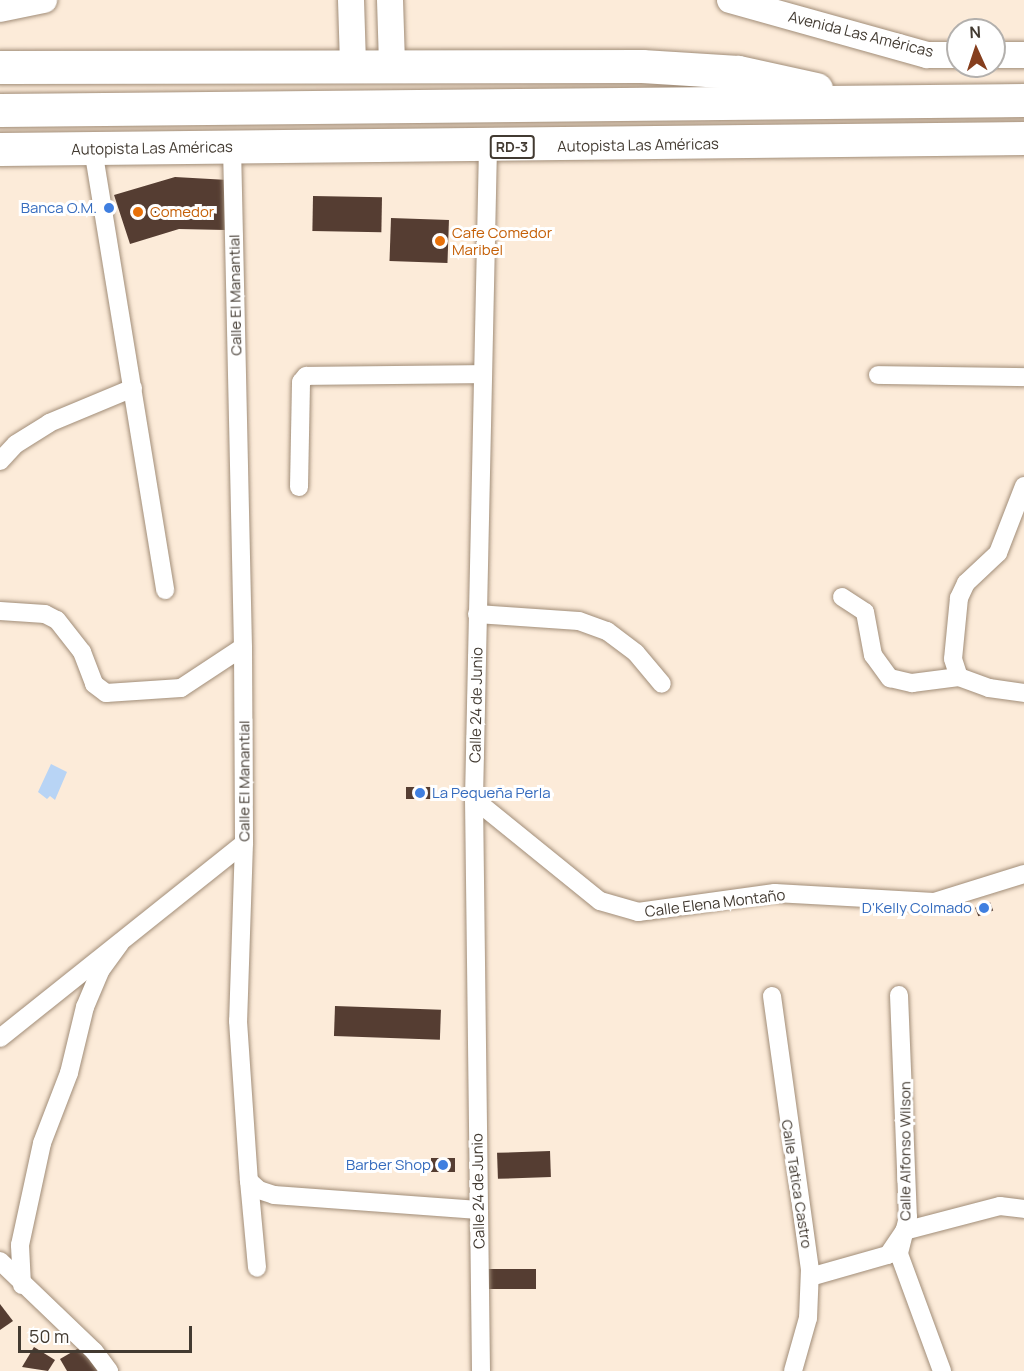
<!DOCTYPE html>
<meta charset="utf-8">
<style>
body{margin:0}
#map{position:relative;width:1024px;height:1371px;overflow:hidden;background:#fcebd9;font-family:Manrope,sans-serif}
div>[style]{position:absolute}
.water>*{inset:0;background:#b8d4f5}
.building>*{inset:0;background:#553d32;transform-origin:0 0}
.roads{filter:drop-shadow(0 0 2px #a18d78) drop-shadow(0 0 2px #a18d78)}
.street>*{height:18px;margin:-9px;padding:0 9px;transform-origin:9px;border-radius:9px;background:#fff}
.secondary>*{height:26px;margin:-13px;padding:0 13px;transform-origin:13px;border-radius:13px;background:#fff}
.highway>*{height:33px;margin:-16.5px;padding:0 16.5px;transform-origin:16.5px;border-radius:16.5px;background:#fff}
.dots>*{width:16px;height:16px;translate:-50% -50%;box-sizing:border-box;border:3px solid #fff;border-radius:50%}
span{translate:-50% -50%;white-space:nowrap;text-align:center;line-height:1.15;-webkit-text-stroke:6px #fff;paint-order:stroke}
.shield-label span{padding:2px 4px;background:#fff;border:2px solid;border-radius:4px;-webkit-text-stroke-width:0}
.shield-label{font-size:14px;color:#423a31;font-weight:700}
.street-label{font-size:15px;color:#423a31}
.shop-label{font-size:15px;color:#366cbe}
.right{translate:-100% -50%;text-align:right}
.left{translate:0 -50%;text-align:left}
.food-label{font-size:15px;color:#c56008}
.north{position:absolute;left:946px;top:18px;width:60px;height:60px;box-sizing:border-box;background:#fff;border:2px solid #b3b0ad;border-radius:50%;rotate:357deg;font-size:16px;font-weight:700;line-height:24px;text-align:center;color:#423a31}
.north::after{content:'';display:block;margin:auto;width:21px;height:27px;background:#853e1d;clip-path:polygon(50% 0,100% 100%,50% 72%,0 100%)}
.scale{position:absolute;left:18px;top:1326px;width:174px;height:27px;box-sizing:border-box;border:3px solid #423a31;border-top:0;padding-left:8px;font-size:18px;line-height:21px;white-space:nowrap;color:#423a31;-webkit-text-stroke:4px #fff;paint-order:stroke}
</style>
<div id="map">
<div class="water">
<div style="clip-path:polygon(51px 764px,67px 772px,55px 800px,50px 796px,47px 799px,38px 792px)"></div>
</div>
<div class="building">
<div style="clip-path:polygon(175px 177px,228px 180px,225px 230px,179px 229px,130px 244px,114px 195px)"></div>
<div style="left:313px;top:196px;width:69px;height:35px;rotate:1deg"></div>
<div style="left:391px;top:218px;width:58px;height:43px;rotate:2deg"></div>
<div style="left:406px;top:787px;width:29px;height:12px"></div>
<div style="left:990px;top:902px;width:9px;height:16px;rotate:69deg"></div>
<div style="left:335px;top:1006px;width:106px;height:30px;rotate:2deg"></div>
<div style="left:550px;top:1151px;width:26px;height:53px;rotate:88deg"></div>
<div style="left:431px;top:1158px;width:24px;height:14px"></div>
<div style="left:484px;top:1269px;width:52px;height:20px"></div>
<div style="clip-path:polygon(0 1304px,13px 1321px,0 1330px)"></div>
<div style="clip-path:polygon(84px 1345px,100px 1371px,67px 1371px,60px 1359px)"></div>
<div style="clip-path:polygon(34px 1347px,55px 1360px,48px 1371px,22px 1367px)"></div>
</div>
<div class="roads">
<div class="street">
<div style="left:232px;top:147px;width:500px;rotate:88.74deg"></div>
<div style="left:243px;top:647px;width:196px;rotate:89.7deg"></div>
<div style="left:244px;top:843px;width:178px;rotate:91.9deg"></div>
<div style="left:238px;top:1021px;width:160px;rotate:86.1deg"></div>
<div style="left:249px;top:1181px;width:13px;rotate:42deg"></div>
<div style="left:259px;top:1190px;width:16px;rotate:18deg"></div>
<div style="left:274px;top:1195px;width:205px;rotate:4.2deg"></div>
<div style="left:93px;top:149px;width:447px;rotate:80.7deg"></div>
<div style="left:878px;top:375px;width:146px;rotate:0.8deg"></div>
<div style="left:0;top:461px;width:23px;rotate:-47deg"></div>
<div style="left:16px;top:444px;width:39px;rotate:-32deg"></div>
<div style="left:49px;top:423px;width:91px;rotate:-22.6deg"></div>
<div style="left:1024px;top:486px;width:72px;rotate:111.2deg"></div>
<div style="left:998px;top:553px;width:44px;rotate:136.8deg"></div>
<div style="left:966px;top:583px;width:17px;rotate:115deg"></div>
<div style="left:959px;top:598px;width:61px;rotate:95.6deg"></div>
<div style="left:953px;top:659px;width:19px;rotate:72deg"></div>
<div style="left:959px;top:677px;width:32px;rotate:20deg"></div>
<div style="left:989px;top:688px;width:35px;rotate:8deg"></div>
<div style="left:299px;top:487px;width:105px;rotate:-88.9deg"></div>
<div style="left:301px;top:382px;width:8px;rotate:-50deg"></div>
<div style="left:306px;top:376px;width:177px;rotate:-0.6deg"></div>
<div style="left:842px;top:597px;width:27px;rotate:33deg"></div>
<div style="left:865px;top:612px;width:44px;rotate:79.5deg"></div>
<div style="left:873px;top:655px;width:29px;rotate:54deg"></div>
<div style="left:890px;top:678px;width:23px;rotate:13deg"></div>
<div style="left:912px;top:683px;width:47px;rotate:-7.3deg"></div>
<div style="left:0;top:611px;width:45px;rotate:3.8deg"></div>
<div style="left:45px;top:614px;width:13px;rotate:27deg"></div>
<div style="left:57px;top:620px;width:41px;rotate:52deg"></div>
<div style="left:82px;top:652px;width:34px;rotate:69deg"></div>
<div style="left:94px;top:684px;width:15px;rotate:37deg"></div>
<div style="left:106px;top:693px;width:75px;rotate:-3.8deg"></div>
<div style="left:181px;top:688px;width:74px;rotate:-33.5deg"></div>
<div style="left:477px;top:614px;width:102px;rotate:3.9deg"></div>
<div style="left:579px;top:621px;width:30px;rotate:20deg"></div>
<div style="left:607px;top:631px;width:36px;rotate:37deg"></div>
<div style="left:636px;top:653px;width:40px;rotate:50deg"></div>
<div style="left:474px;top:799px;width:162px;rotate:39deg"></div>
<div style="left:600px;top:901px;width:40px;rotate:16deg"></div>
<div style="left:638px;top:912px;width:138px;rotate:-7.9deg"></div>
<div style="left:775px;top:893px;width:159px;rotate:3.2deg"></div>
<div style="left:934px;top:902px;width:94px;rotate:-17.3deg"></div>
<div style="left:899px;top:995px;width:222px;rotate:87.7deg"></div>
<div style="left:908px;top:1217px;width:38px;rotate:104deg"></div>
<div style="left:899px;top:1254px;width:125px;rotate:69.8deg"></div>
<div style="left:772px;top:996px;width:276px;rotate:82.1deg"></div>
<div style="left:810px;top:1269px;width:49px;rotate:92.3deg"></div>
<div style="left:808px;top:1318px;width:55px;rotate:105.8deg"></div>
<div style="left:0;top:1038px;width:312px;rotate:-38.6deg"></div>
<div style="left:249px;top:1181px;width:87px;rotate:84.7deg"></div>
<div style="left:0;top:1261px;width:130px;rotate:43.8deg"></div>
<div style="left:94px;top:1351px;width:25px;rotate:53deg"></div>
<div style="left:810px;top:1277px;width:81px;rotate:-15.8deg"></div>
<div style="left:888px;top:1255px;width:29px;rotate:-56deg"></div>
<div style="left:904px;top:1231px;width:99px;rotate:-14.6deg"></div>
<div style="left:1000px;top:1206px;width:24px;rotate:7deg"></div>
<div style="left:22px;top:1285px;width:40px;rotate:-92.9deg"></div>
<div style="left:20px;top:1245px;width:104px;rotate:-77.8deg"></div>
<div style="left:42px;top:1143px;width:75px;rotate:-68.9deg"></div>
<div style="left:69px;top:1073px;width:68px;rotate:-76.4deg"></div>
<div style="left:85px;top:1007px;width:39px;rotate:-67deg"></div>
<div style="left:100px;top:971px;width:34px;rotate:-54deg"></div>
<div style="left:481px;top:1371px;width:572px;rotate:-90.7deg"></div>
<div style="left:474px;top:799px;width:652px;rotate:-88.77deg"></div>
</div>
<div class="secondary">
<div style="left:351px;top:0;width:64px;rotate:88.2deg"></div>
<div style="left:390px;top:0;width:64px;rotate:88.2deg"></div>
<div style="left:730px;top:0;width:205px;rotate:15.6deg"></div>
<div style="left:927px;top:55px;width:31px"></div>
<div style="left:0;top:9px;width:45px;rotate:-11.6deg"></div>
<div style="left:994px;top:55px;width:30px"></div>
</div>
<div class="highway">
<div style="left:0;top:67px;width:642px;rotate:-0.09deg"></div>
<div style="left:642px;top:66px;width:96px;rotate:3.6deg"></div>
<div style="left:738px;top:72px;width:80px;rotate:12.3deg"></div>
<div style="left:0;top:110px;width:1024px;rotate:-0.56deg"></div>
<div style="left:0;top:149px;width:1024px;rotate:-0.62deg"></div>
</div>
</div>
<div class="dots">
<div style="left:109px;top:208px;background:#3f7fe0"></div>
<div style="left:138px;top:212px;background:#e8710a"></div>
<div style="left:440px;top:241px;background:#e8710a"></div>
<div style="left:420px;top:793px;background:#3f7fe0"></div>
<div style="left:984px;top:908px;background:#3f7fe0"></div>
<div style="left:443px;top:1165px;background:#3f7fe0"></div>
</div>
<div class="shield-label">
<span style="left:512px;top:147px">RD-3</span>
</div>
<div class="street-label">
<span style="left:861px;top:34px;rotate:14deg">Avenida Las Américas</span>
<span style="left:638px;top:145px;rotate:-1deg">Autopista Las Américas</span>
<span style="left:152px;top:148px;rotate:-1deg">Autopista Las Américas</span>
<span style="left:235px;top:295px;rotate:-91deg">Calle El Manantial</span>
<span style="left:476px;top:705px;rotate:-89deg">Calle 24 de Junio</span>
<span style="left:244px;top:781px;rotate:-90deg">Calle El Manantial</span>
<span style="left:715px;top:903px;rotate:-7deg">Calle Elena Montaño</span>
<span style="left:905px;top:1151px;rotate:-90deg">Calle Alfonso Wilson</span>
<span style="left:797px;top:1184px;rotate:81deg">Calle Tatica Castro</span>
<span style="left:478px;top:1191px;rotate:-91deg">Calle 24 de Junio</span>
</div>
<div class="shop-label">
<span class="right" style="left:97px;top:208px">Banca O.M.</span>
<span class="left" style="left:432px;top:793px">La Pequeña Perla</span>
<span class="right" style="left:972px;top:908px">D'Kelly Colmado</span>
<span class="right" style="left:431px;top:1165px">Barber Shop</span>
</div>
<div class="food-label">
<span class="left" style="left:150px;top:212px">Comedor</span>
<span class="left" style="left:452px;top:241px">Cafe Comedor<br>Maribel</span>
</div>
<div class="north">N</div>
<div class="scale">50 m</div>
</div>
